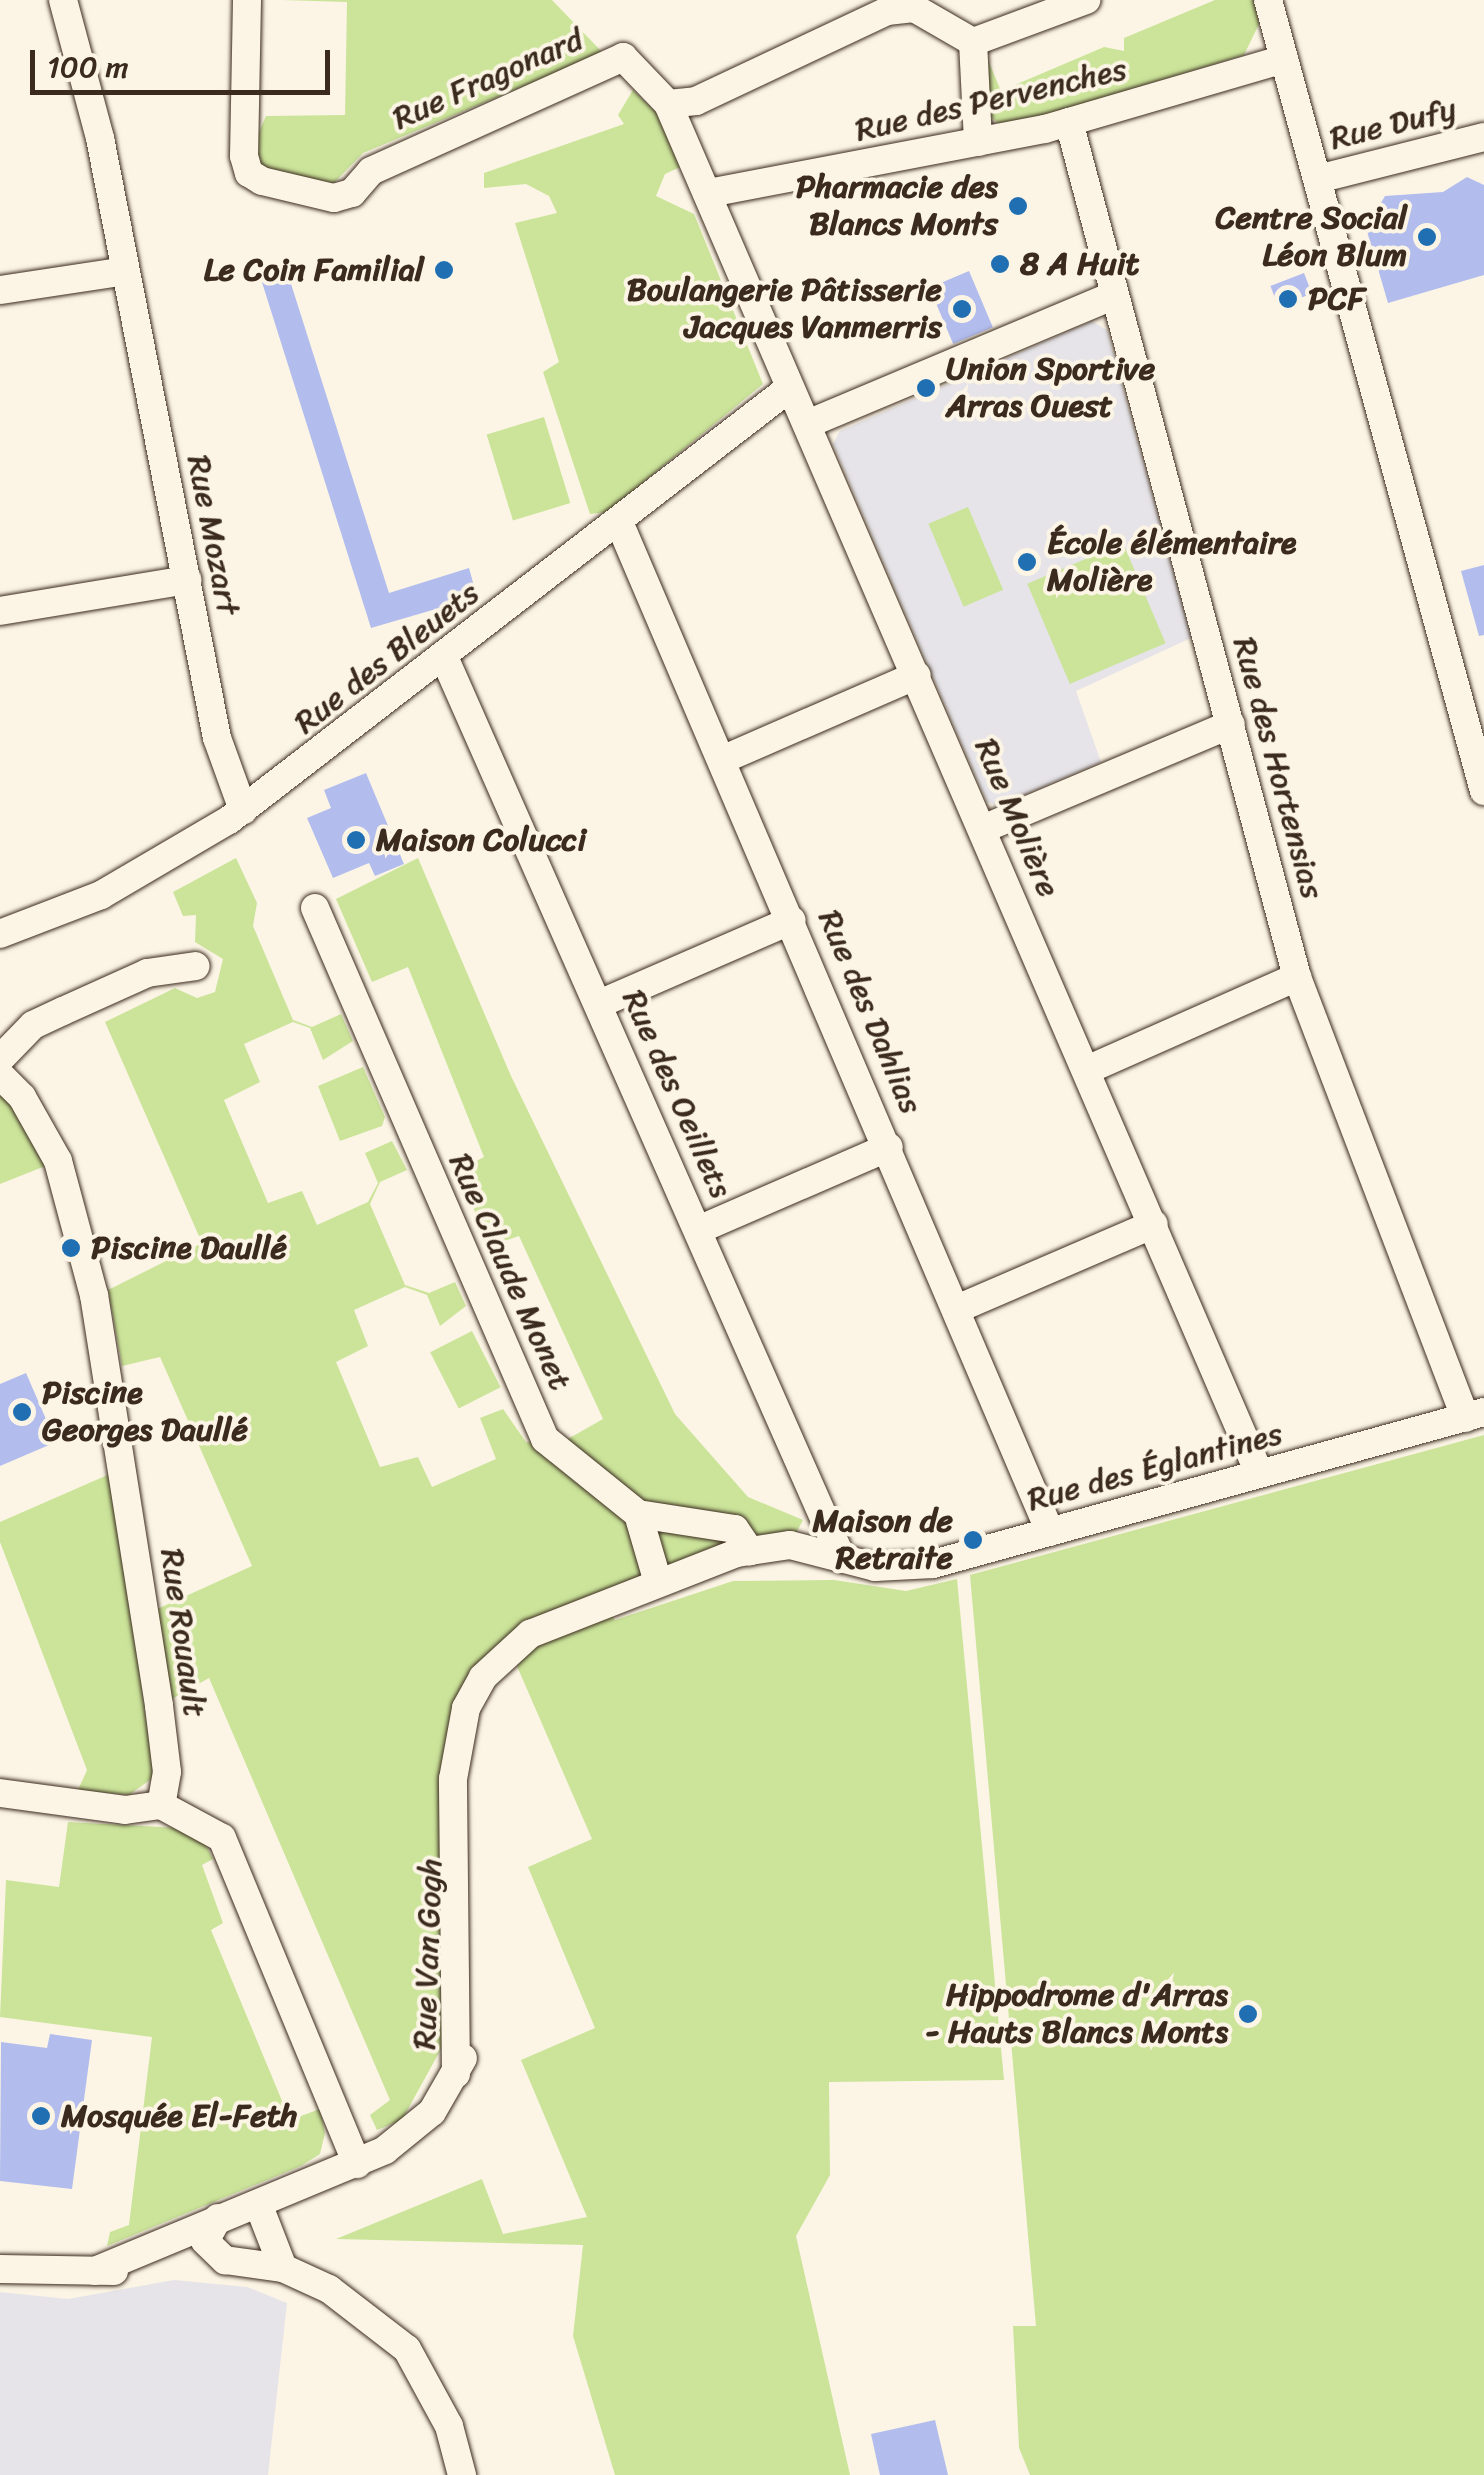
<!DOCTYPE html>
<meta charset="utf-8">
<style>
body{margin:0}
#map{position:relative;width:1484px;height:2475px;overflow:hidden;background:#fcf5e5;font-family:Sriracha,sans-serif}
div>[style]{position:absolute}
.built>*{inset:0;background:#e6e4e8}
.green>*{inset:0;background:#cbe49a;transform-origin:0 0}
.building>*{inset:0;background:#b2bdee;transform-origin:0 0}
.roads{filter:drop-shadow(0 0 2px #3b2a1e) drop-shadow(0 0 2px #3b2a1e)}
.minor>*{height:28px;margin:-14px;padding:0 14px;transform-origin:14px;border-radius:14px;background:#fcf5e5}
.dots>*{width:28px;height:28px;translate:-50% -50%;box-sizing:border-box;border:5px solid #fcf5e5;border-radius:50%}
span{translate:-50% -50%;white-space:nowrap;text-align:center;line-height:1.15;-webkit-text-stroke:8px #fcf5e5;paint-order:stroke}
.street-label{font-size:32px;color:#3b2a1e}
.poi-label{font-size:32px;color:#3b2a1e;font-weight:700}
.right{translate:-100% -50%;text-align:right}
.left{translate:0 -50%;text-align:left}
.scale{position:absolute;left:30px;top:50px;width:300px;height:45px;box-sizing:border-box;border:5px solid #3b2a1e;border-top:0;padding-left:12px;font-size:30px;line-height:35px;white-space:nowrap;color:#3b2a1e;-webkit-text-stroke:8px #fcf5e5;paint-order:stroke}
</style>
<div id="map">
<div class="built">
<div style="clip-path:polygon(1092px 321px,1107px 330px,1191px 638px,1076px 691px,1101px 762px,998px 806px,987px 802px,833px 444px,840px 431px)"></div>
<div style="clip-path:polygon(174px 2280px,247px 2287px,287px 2303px,268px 2475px,0 2475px,0 2292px,68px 2299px)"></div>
</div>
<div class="green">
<div style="clip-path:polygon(282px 0,552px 0,603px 53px,363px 153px,333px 184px,259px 170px,258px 134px,266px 116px,345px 115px,347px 2px)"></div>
<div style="clip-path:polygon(1215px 0,1254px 0,1259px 24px,1244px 55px,1003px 128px,989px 115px,986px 55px,1001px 91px,1104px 47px,1124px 51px,1124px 38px)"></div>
<div style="clip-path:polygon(633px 90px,667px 123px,681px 151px,680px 167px,665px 174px,656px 196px,694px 214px,763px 384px,607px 512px,590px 514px,543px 372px,559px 362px,515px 223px,557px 213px,549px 196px,526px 184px,484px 188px,484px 173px,624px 124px,618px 115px)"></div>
<div style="left:544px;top:417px;width:90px;height:60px;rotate:73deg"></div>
<div style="left:968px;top:507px;width:90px;height:43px;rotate:67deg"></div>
<div style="left:1123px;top:543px;width:109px;height:104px;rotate:67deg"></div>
<div style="clip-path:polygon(236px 858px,257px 903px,253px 926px,293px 1020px,312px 1027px,341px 1014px,353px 1041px,323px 1060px,310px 1028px,293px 1022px,244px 1044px,260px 1082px,224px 1100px,268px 1203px,302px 1191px,317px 1225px,368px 1202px,378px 1183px,365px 1153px,392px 1141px,407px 1170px,380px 1182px,370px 1204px,405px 1285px,429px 1293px,455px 1282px,466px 1306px,440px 1326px,427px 1295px,405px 1287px,354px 1310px,368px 1346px,336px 1362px,380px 1467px,418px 1457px,432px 1487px,496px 1459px,480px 1418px,503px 1409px,526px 1442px,566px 1440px,603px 1419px,519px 1236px,490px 1246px,457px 1171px,484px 1157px,408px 967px,372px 982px,336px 899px,418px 858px,511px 1076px,675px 1414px,748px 1497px,803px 1520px,790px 1545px,602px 1604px,615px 1620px,733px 1581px,834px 1580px,906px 1591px,957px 1579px,1004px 2080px,829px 2082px,830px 2175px,796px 2236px,850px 2475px,615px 2475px,573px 2336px,583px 2245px,336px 2239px,482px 2179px,503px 2234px,587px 2217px,521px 2060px,595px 2028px,528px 1867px,592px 1839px,510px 1650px,466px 1708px,447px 2038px,402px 2120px,377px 2130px,370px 2115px,390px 2100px,209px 1678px,170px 1700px,155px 1610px,252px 1566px,160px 1357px,122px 1366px,108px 1290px,202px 1243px,105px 1022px,175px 988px,197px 998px,215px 992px,223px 959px,195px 942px,196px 915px,183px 916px,173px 892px)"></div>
<div style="clip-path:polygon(363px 1067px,385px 1117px,382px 1126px,340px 1141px,318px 1086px)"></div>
<div style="clip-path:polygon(0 1075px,58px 1161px,0 1184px)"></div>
<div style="left:472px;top:1331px;width:63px;height:47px;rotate:63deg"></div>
<div style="clip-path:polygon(1484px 1435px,1484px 2475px,1030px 2475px,1019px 2448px,1013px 2326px,1036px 2326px,970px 1575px)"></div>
<div style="clip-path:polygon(112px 1473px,154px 1777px,129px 1795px,78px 1790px,87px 1770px,0 1542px,0 1522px)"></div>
<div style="clip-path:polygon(68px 1822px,198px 1829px,213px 1859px,202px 1865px,223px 1923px,211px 1930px,290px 2120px,320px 2109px,325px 2133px,320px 2154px,301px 2166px,107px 2246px,110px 2232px,129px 2225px,152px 2037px,0 2017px,6px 1880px,59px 1887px)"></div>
</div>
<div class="building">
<div style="clip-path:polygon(1467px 177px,1484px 185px,1484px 275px,1388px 303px,1366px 228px,1385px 196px,1443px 192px)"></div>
<div style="clip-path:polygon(286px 268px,389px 593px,469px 568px,477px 597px,371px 628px,260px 276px)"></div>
<div style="left:969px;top:271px;width:61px;height:43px;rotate:67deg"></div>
<div style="left:1304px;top:273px;width:22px;height:36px;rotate:69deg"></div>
<div style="clip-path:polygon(1484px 565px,1484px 635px,1479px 636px,1461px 571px)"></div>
<div style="clip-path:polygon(366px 773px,404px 864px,375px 876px,369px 863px,333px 878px,307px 818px,331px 808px,324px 790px)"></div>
<div style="clip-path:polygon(26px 1373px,56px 1442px,0 1466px,0 1384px)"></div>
<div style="clip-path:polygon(50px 2034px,92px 2040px,72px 2189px,0 2181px,1px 2042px,47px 2048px)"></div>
<div style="clip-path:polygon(935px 2420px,948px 2475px,880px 2475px,871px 2434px)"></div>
</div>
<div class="roads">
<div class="minor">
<div style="left:63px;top:0;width:143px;rotate:75deg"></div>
<div style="left:100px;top:138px;width:611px;rotate:78.97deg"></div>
<div style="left:217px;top:738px;width:77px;rotate:70.1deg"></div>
<div style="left:247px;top:0;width:156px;rotate:91.1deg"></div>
<div style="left:244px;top:156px;width:18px;rotate:74deg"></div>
<div style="left:249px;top:173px;width:15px;rotate:32deg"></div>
<div style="left:262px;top:181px;width:74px;rotate:13.3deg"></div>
<div style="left:334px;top:198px;width:19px;rotate:-16deg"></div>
<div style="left:352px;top:193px;width:29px;rotate:-49deg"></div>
<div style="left:371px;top:171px;width:277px;rotate:-24.3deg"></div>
<div style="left:623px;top:57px;width:65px;rotate:46.2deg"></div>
<div style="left:668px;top:104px;width:1491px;rotate:66.65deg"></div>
<div style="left:1268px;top:0;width:820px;rotate:74.73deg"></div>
<div style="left:973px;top:42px;width:100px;rotate:87.1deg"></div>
<div style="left:668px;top:104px;width:28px;rotate:-6deg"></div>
<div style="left:696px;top:101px;width:211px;rotate:-25.2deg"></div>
<div style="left:887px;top:11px;width:27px;rotate:-6deg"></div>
<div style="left:914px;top:8px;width:68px;rotate:30deg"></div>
<div style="left:973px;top:42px;width:121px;rotate:-20.4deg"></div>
<div style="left:1069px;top:122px;width:885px;rotate:75.07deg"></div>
<div style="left:1297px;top:977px;width:472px;rotate:69.1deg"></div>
<div style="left:1318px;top:179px;width:171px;rotate:-14.2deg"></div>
<div style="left:709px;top:193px;width:342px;rotate:-10.8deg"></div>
<div style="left:1045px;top:129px;width:249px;rotate:-16.3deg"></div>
<div style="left:0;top:290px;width:126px;rotate:-8.6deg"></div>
<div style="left:810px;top:423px;width:328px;rotate:-22.8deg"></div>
<div style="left:619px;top:522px;width:1098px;rotate:66.89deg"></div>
<div style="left:0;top:611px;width:190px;rotate:-9.4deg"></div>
<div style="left:444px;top:657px;width:986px;rotate:66.19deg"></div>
<div style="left:724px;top:759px;width:210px;rotate:-23.5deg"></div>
<div style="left:983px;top:829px;width:269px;rotate:-22.9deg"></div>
<div style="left:315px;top:908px;width:579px;rotate:66.58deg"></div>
<div style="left:545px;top:1439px;width:119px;rotate:38.9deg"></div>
<div style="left:638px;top:1514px;width:68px;rotate:73.7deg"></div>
<div style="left:0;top:934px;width:108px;rotate:-21.1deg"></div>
<div style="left:101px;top:895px;width:148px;rotate:-30.4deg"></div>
<div style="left:229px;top:820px;width:704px;rotate:-37.62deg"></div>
<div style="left:599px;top:1004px;width:210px;rotate:-23.5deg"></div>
<div style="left:0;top:1059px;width:47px;rotate:-45.9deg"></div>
<div style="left:33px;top:1025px;width:33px;rotate:-25deg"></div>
<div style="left:63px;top:1011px;width:92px;rotate:-24.3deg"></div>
<div style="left:147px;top:973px;width:49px;rotate:-8.1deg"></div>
<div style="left:1087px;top:1070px;width:230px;rotate:-23.9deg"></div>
<div style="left:0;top:1075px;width:31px;rotate:45deg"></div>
<div style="left:22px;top:1097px;width:73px;rotate:60.6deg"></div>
<div style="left:58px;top:1161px;width:139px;rotate:75deg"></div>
<div style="left:94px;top:1295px;width:416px;rotate:81deg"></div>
<div style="left:159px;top:1706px;width:66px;rotate:83.1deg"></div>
<div style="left:167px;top:1772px;width:34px;rotate:100deg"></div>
<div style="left:161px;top:1805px;width:69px;rotate:28.4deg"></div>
<div style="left:222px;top:1838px;width:353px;rotate:67.5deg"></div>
<div style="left:698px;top:1230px;width:208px;rotate:-23.5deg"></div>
<div style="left:959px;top:1308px;width:212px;rotate:-23.3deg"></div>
<div style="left:638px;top:1514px;width:98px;rotate:8.8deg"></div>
<div style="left:735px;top:1529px;width:27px;rotate:56deg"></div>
<div style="left:0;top:1793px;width:126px;rotate:7.7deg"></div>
<div style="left:125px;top:1810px;width:36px;rotate:-8deg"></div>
<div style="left:456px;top:2074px;width:295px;rotate:-90.6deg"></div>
<div style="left:453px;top:1779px;width:72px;rotate:-79.6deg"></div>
<div style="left:466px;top:1708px;width:35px;rotate:-61deg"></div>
<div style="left:483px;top:1677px;width:64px;rotate:-42.5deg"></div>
<div style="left:530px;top:1634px;width:222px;rotate:-21.4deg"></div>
<div style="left:737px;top:1553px;width:54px;rotate:-8.6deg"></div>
<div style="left:790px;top:1545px;width:88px;rotate:14.5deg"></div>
<div style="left:875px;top:1567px;width:58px;rotate:-3deg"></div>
<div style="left:933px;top:1564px;width:572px;rotate:-15.42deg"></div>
<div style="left:259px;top:2206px;width:66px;rotate:68.8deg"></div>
<div style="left:218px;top:2218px;width:26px;rotate:119deg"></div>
<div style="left:205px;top:2241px;width:28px;rotate:44deg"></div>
<div style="left:225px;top:2260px;width:59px;rotate:7.9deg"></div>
<div style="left:283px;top:2268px;width:51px;rotate:24.5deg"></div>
<div style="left:329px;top:2289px;width:98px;rotate:37.6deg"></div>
<div style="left:407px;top:2349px;width:88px;rotate:61.4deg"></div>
<div style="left:449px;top:2426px;width:51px;rotate:75.1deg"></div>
<div style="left:0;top:2269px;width:114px;rotate:1deg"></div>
<div style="left:95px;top:2271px;width:314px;rotate:-22.6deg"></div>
<div style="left:385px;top:2150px;width:60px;rotate:-39deg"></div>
<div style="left:432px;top:2112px;width:62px;rotate:-60.1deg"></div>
</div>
</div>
<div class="dots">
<div style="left:1018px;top:206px;background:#1f6fb2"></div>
<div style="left:1427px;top:237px;background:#1f6fb2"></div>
<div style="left:1000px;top:264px;background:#1f6fb2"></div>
<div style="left:444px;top:270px;background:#1f6fb2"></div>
<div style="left:1288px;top:299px;background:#1f6fb2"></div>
<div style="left:962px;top:309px;background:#1f6fb2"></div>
<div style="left:926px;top:388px;background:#1f6fb2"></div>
<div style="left:1027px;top:562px;background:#1f6fb2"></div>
<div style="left:356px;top:840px;background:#1f6fb2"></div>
<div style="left:71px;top:1248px;background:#1f6fb2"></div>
<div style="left:22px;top:1412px;background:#1f6fb2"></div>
<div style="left:973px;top:1540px;background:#1f6fb2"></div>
<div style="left:1248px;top:2014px;background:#1f6fb2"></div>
<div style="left:41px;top:2116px;background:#1f6fb2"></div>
</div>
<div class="street-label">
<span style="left:488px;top:79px;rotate:-24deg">Rue Fragonard</span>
<span style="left:991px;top:100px;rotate:-13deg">Rue des Pervenches</span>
<span style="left:1393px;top:124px;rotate:-14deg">Rue Dufy</span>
<span style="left:213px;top:535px;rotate:79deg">Rue Mozart</span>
<span style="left:387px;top:658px;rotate:-38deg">Rue des Bleuets</span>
<span style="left:1278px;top:768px;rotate:75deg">Rue des Hortensias</span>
<span style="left:1017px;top:818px;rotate:67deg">Rue Molière</span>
<span style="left:870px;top:1012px;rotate:67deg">Rue des Dahlias</span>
<span style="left:677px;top:1094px;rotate:66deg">Rue des Oeillets</span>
<span style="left:510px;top:1272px;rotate:66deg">Rue Claude Monet</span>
<span style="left:1155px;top:1467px;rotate:-15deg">Rue des Églantines</span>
<span style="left:183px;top:1633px;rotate:82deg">Rue Rouault</span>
<span style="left:428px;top:1954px;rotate:-88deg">Rue Van Gogh</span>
</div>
<div class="poi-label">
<span class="right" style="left:998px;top:206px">Pharmacie des<br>Blancs Monts</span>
<span class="right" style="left:1407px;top:237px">Centre Social<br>Léon Blum</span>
<span class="left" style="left:1020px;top:264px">8 A Huit</span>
<span class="right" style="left:424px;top:270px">Le Coin Familial</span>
<span class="right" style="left:942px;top:309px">Boulangerie Pâtisserie<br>Jacques Vanmerris</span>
<span class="left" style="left:1308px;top:299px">PCF</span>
<span class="left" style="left:946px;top:388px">Union Sportive<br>Arras Ouest</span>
<span class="left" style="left:1047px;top:562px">École élémentaire<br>Molière</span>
<span class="left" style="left:376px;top:840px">Maison Colucci</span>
<span class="left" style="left:91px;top:1248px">Piscine Daullé</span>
<span class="left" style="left:42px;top:1412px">Piscine<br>Georges Daullé</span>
<span class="right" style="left:953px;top:1540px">Maison de<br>Retraite</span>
<span class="right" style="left:1228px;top:2014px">Hippodrome d'Arras<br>- Hauts Blancs Monts</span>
<span class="left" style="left:61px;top:2116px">Mosquée El-Feth</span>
</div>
<div class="scale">100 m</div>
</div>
